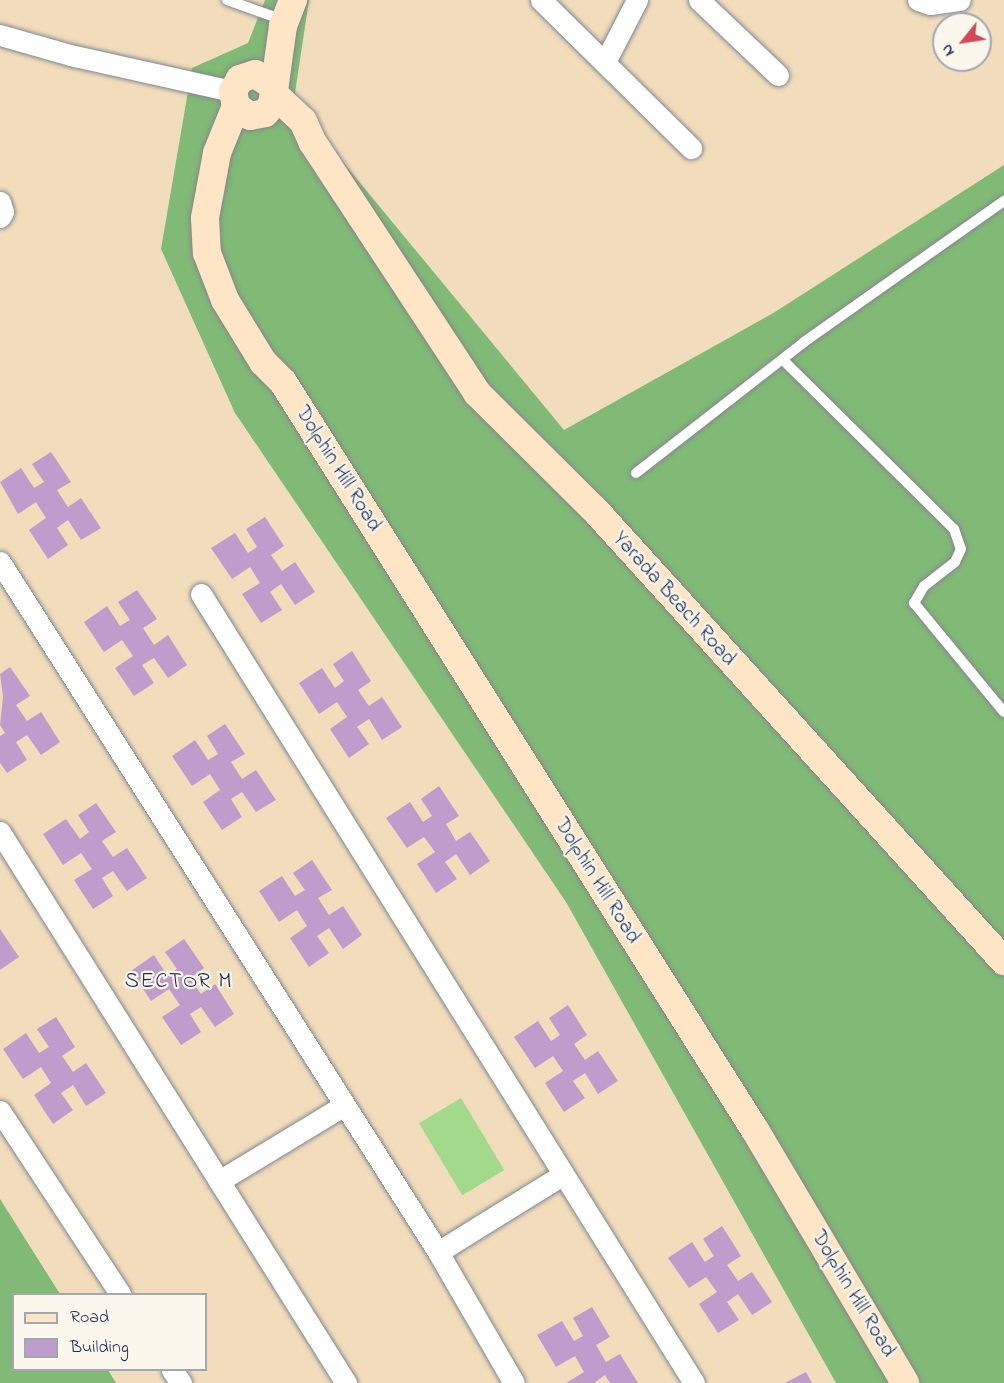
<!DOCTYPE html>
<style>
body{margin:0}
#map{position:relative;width:1004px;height:1383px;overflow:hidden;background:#f1ddbc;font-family:"Indie Flower",sans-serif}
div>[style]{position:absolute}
.green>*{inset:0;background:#a2d98a;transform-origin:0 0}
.forest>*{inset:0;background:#81b976}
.building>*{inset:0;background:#be9dcc}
.roads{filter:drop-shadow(0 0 2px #86868d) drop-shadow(0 0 2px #86868d)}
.lane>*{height:10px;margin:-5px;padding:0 5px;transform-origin:5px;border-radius:5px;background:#fff}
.street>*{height:21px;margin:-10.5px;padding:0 10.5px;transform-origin:10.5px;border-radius:10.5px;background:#fff}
.secondary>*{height:28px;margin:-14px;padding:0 14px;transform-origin:14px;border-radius:14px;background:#fde5c5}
span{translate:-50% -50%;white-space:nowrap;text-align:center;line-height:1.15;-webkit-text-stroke:4.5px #fbf7ec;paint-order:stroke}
.street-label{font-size:21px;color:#1b2f5e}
.neighbourhood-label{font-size:22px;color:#1b2f5e;letter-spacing:1.5px}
.legend{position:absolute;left:12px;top:1293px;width:195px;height:78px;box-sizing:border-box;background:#fbf7ec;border:2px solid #a1a7b3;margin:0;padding:8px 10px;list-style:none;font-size:18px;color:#1b2f5e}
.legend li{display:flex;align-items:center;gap:12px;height:30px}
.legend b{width:30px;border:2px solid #a1a7b3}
.north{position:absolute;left:932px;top:12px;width:60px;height:60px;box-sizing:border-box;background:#fbf7ec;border:2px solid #a1a7b3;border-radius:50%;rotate:240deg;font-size:16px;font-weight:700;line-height:24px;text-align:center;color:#1b2f5e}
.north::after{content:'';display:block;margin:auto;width:21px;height:27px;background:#d1495b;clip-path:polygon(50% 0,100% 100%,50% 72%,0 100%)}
</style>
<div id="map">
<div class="green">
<div style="left:461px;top:1098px;width:84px;height:49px;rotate:59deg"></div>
</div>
<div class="forest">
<div style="clip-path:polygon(265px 0,309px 0,295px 93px,323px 138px,564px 430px,775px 312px,1004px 165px,1004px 1383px,836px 1383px,566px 902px,235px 413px,161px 249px,192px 68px,248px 43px)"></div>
<div style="clip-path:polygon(0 1199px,60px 1294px,14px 1294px,14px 1370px,108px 1370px,116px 1383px,0 1383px)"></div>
</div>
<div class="building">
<div style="clip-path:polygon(51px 452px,71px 482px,57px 490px,68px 507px,81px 498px,101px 528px,81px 540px,68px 520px,57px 528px,68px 545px,48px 559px,29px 530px,46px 518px,36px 502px,18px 514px,0 482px,21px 468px,34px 488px,44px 482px,32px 464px)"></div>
<div style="clip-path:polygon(265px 517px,284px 546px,271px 555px,282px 571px,295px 562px,315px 592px,295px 605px,281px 584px,270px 592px,282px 610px,261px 623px,242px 594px,260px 583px,250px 567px,232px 579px,211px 548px,235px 533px,248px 553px,257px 547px,246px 529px)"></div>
<div style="clip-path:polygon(137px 590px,157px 619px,143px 628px,154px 645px,168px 635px,187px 665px,168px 678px,154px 658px,142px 665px,154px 683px,134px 696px,115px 668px,133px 656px,122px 640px,104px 652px,84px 622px,107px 606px,120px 626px,130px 620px,118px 602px)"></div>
<div style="clip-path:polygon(352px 651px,371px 681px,358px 690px,369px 706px,382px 697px,402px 727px,382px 740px,369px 719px,357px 727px,369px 744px,349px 758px,330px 729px,347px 717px,337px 702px,319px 714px,299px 683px,322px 668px,335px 688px,344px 681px,333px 664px)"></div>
<div style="clip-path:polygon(10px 667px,30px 696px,16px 705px,27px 721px,41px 712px,60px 742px,41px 755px,27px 735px,16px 742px,27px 760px,7px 773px,0 763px,0 736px,5px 733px,0 725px,3px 697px,0 674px)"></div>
<div style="clip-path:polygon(225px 724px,245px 754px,231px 762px,242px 779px,256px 770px,276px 800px,256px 812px,242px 792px,231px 799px,242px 817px,222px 830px,203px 802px,220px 790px,210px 774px,192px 786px,172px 756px,195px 740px,208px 760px,218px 754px,207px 736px)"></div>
<div style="clip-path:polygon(439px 786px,459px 816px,446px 824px,456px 841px,470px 832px,490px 861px,470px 875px,456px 854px,445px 862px,457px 879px,436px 893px,417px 864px,435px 852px,424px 837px,407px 848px,386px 818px,410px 802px,423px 822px,432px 816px,421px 799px)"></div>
<div style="clip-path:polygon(96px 803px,116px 832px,102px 841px,113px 857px,127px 848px,147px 878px,127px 891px,113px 871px,102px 878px,113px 896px,93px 909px,74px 880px,92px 869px,81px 853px,63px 865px,43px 834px,66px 819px,80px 839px,89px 832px,78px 815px)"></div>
<div style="clip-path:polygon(312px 860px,332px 890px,318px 898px,329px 915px,343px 906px,362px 935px,343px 949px,329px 928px,317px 936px,329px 953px,309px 967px,290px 938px,307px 926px,297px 910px,279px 922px,259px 891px,282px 876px,295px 896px,305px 890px,293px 873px)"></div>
<div style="clip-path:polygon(0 929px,19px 957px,0 970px)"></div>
<div style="clip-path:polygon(184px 939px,204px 968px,190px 978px,201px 994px,215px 984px,234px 1014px,215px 1027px,201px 1007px,190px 1014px,201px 1032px,181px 1045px,162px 1017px,180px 1005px,169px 989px,151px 1001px,131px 971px,154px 955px,167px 975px,177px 969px,165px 952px)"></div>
<div style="clip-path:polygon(568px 1005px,587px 1035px,574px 1044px,585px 1060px,598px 1051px,618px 1081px,598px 1094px,585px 1073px,573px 1081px,585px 1098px,564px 1112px,545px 1083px,563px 1071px,553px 1056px,535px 1068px,514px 1037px,538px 1021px,551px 1041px,560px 1035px,549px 1018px)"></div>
<div style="clip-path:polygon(56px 1017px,75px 1047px,62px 1056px,73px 1072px,86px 1063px,106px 1093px,86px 1106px,73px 1085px,61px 1093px,73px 1110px,53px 1124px,34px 1095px,51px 1083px,41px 1067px,23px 1079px,3px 1049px,26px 1033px,39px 1053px,49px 1047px,37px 1029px)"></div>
<div style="clip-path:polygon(722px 1226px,741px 1256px,727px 1265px,738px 1281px,752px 1272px,772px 1302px,752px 1315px,738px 1294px,727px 1302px,739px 1320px,718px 1333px,699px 1304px,717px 1292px,706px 1277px,689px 1288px,668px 1258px,692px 1242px,705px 1262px,714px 1256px,703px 1239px)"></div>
<div style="clip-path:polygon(592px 1307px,610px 1337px,596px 1345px,606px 1362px,620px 1354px,638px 1383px,610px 1383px,605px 1375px,594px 1383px,566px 1383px,584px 1372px,575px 1356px,556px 1367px,537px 1335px,562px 1321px,574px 1341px,583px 1336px,573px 1318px)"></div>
<div style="clip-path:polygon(806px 1372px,812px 1383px,785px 1383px)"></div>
</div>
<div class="roads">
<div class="lane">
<div style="left:227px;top:0;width:59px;rotate:19.7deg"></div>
<div style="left:783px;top:360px;width:240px;rotate:44.7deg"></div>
<div style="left:954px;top:529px;width:21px;rotate:71deg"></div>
<div style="left:961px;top:549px;width:14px;rotate:115deg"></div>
<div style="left:955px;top:562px;width:39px;rotate:142deg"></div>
<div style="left:924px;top:586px;width:20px;rotate:120deg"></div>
<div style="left:914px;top:603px;width:141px;rotate:50.5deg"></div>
<div style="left:636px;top:473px;width:213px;rotate:-37.9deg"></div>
<div style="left:804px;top:342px;width:245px;rotate:-35.2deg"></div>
</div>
<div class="street">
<div style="left:541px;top:0;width:211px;rotate:44.6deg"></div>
<div style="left:699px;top:0;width:109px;rotate:43.5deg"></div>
<div style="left:918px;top:0;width:13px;rotate:18deg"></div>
<div style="left:930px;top:4px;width:30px;rotate:-8deg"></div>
<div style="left:0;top:35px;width:73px;rotate:15.9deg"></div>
<div style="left:70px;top:55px;width:167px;rotate:12.5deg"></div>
<div style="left:605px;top:62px;width:70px;rotate:-62.7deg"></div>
<div style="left:0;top:202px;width:10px;rotate:73deg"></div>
<div style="left:3px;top:212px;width:6px;rotate:121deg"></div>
<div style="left:0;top:562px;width:817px;rotate:57.59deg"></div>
<div style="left:438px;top:1252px;width:151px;rotate:59.9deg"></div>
<div style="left:201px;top:594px;width:930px;rotate:58deg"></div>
<div style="left:0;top:832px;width:651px;rotate:57.87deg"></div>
<div style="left:0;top:1111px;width:219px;rotate:56.7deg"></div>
<div style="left:219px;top:1181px;width:145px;rotate:-31.2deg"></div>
<div style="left:438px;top:1252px;width:146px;rotate:-31.8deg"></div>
<div style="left:172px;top:1370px;width:16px;rotate:55deg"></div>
</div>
<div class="secondary">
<div style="left:272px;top:85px;width:20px;rotate:-147deg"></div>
<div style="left:255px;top:74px;width:16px;rotate:162deg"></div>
<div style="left:240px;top:79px;width:14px;rotate:120deg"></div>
<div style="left:233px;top:91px;width:15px;rotate:79deg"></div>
<div style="left:236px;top:106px;width:17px;rotate:36deg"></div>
<div style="left:250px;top:116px;width:15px;rotate:-11deg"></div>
<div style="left:265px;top:113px;width:11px;rotate:-49deg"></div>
<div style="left:272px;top:105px;width:80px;rotate:-82.1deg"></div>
<div style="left:283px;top:26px;width:28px;rotate:-69deg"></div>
<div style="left:275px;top:95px;width:38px;rotate:43deg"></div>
<div style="left:303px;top:121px;width:24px;rotate:66deg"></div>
<div style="left:313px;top:143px;width:299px;rotate:56.7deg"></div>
<div style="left:477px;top:393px;width:166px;rotate:44.8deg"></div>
<div style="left:595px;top:510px;width:609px;rotate:47.8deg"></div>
<div style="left:236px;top:106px;width:51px;rotate:112deg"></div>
<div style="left:217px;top:153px;width:66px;rotate:100.5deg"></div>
<div style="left:205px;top:218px;width:35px;rotate:87deg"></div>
<div style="left:207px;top:253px;width:50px;rotate:69deg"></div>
<div style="left:225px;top:300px;width:73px;rotate:58.5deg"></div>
<div style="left:263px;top:362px;width:28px;rotate:45deg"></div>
<div style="left:283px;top:382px;width:884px;rotate:57.75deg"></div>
<div style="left:755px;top:1130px;width:294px;rotate:59.3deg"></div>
</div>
</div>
<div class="street-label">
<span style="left:338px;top:469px;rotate:58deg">Dolphin Hill Road</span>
<span style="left:674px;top:599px;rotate:48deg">Yarada Beach Road</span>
<span style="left:597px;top:881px;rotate:58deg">Dolphin Hill Road</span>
<span style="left:853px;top:1294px;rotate:59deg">Dolphin Hill Road</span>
</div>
<div class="neighbourhood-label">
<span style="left:179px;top:983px">SECTOR M</span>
</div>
<ul class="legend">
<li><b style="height:8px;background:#fde5c5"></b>Road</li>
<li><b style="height:16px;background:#be9dcc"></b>Building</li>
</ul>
<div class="north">N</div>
</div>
